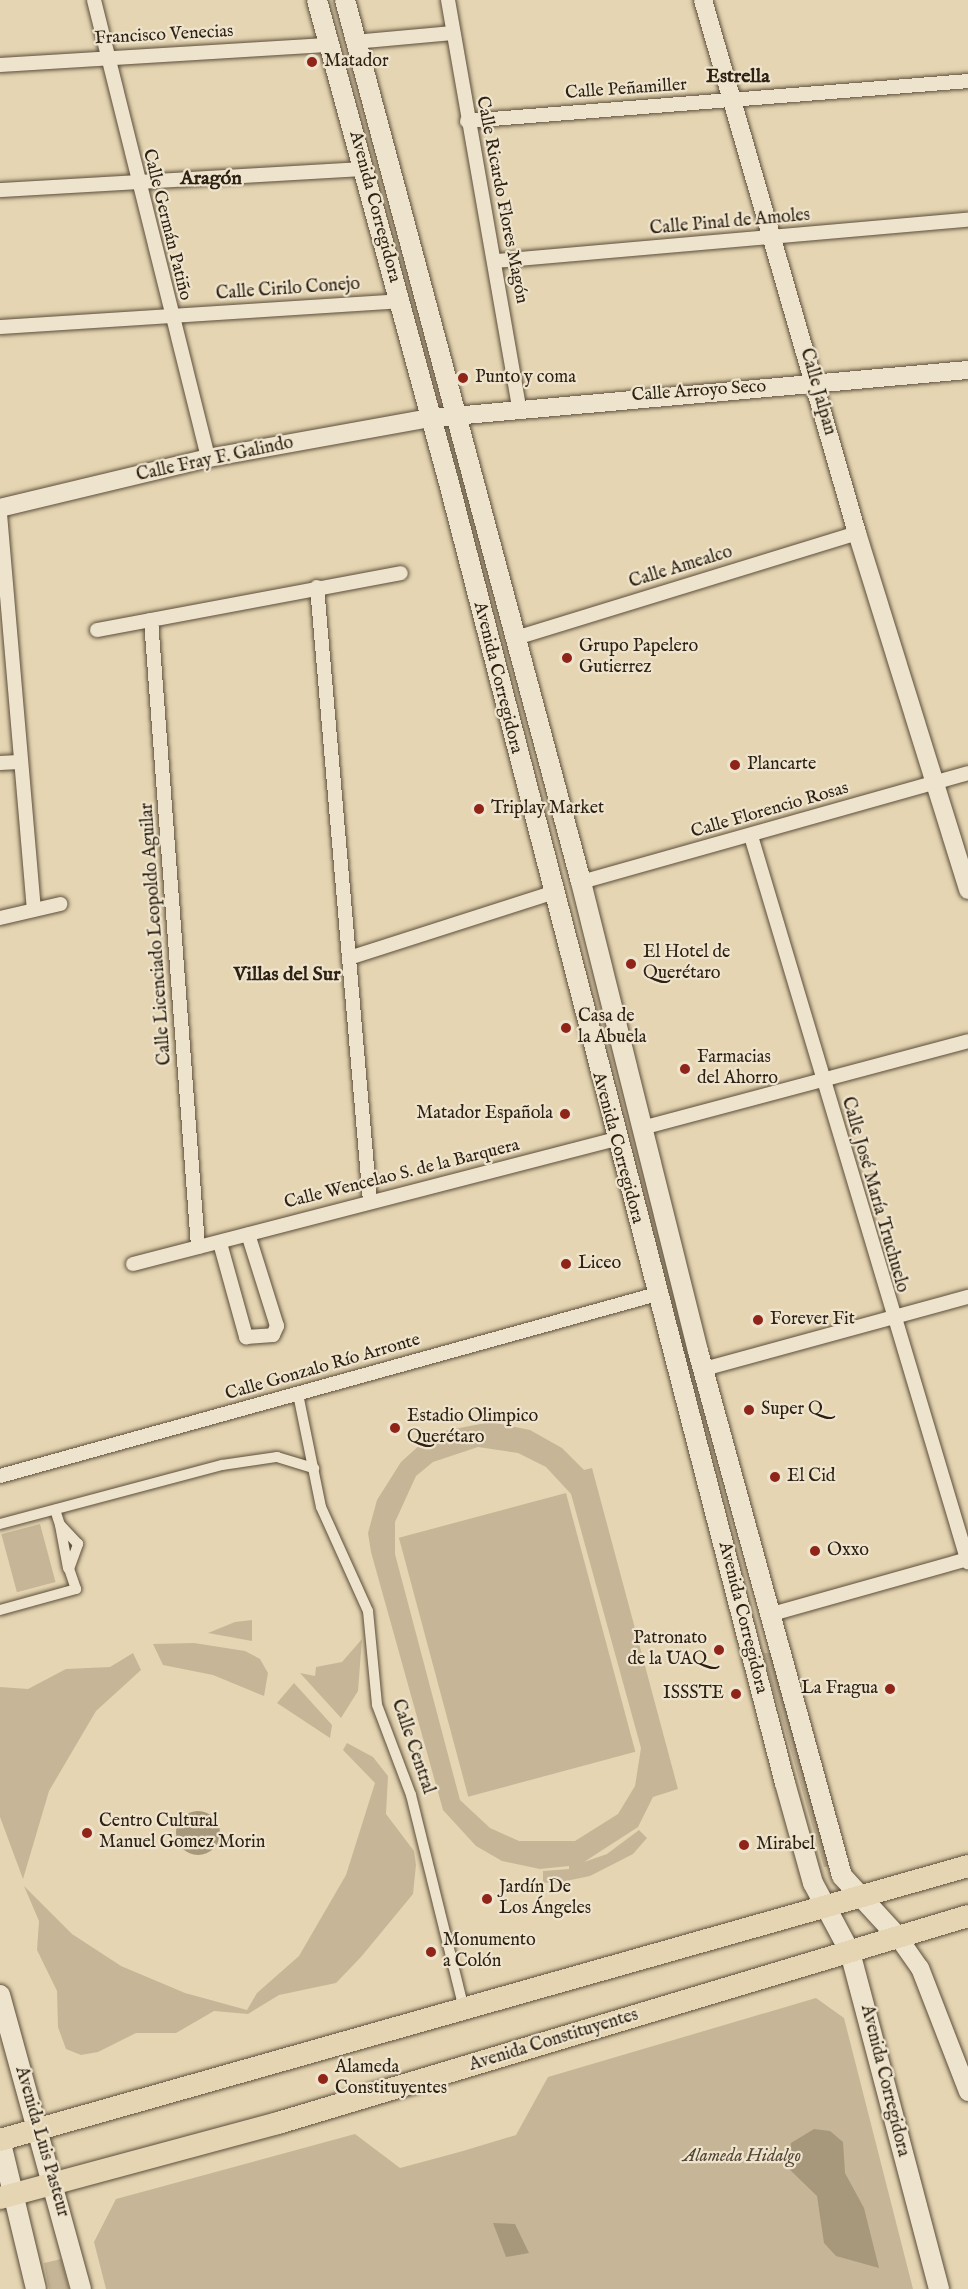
<!DOCTYPE html>
<meta charset="utf-8">
<style>
body{margin:0}
#map{position:relative;width:968px;height:2289px;overflow:hidden;background:#e5d5b2;font-family:"IM FELL English",serif}
div>[style]{position:absolute}
.green>*{inset:0;background:#c6b697;transform-origin:0 0}
.water>*{inset:0;background:#a7987c}
.round{border-radius:50%}
.roads{filter:drop-shadow(0 0 2px #5c4e3b) drop-shadow(0 0 2px #5c4e3b)}
.pedestrian>*{height:10px;margin:-5px;padding:0 5px;transform-origin:5px;border-radius:5px;background:#eee4cd}
.minor>*{height:14px;margin:-7px;padding:0 7px;transform-origin:7px;border-radius:7px;background:#eee4cd}
.tertiary>*{height:18px;margin:-9px;padding:0 9px;transform-origin:9px;border-radius:9px;background:#eee4cd}
.secondary>*{height:20px;margin:-10px;padding:0 10px;transform-origin:10px;border-radius:10px;background:#eee4cd}
.primary>*{height:22px;margin:-11px;padding:0 11px;transform-origin:11px;border-radius:11px;background:#e5d5b2}
.dots>*{width:16px;height:16px;translate:-50% -50%;box-sizing:border-box;border:3px solid #eee4cd;border-radius:50%}
span{translate:-50% -50%;white-space:nowrap;text-align:center;line-height:1.15;-webkit-text-stroke:4.5px #eee4cd;paint-order:stroke}
.street-label{font-size:18px;color:#2e2113}
.poi-label{font-size:18px;color:#2e2113}
.left{translate:0 -50%;text-align:left}
.right{translate:-100% -50%;text-align:right}
.park-label{font-size:18px;color:#544634;font-style:italic}
.neighbourhood-label{font-size:20px;color:#2e2113;font-weight:700}
</style>
<div id="map">
<div class="green">
<div style="clip-path:polygon(evenodd,491px 1422px,530px 1430px,562px 1448px,584px 1470px,592px 1468px,678px 1789px,653px 1797px,638px 1827px,584px 1862px,607px 1854px,639px 1830px,647px 1838px,633px 1854px,590px 1876px,561px 1882px,543px 1883px,543px 1871px,569px 1869px,569px 1866px,540px 1869px,502px 1861px,476px 1846px,443px 1810px,371px 1552px,368px 1533px,377px 1500px,401px 1462px,422px 1443px,449px 1430px,491px 1422px,478px 1447px,518px 1453px,546px 1467px,571px 1494px,641px 1748px,635px 1786px,618px 1814px,575px 1841px,519px 1841px,490px 1828px,460px 1800px,395px 1554px,395px 1522px,416px 1476px,433px 1462px,478px 1447px)"></div>
<div style="left:566px;top:1493px;width:268px;height:173px;rotate:75deg"></div>
<div style="left:40px;top:1524px;width:60px;height:40px;rotate:75deg"></div>
<div style="clip-path:polygon(252px 1620px,252px 1641px,208px 1633px,235px 1622px)"></div>
<div style="clip-path:polygon(362px 1639px,358px 1691px,341px 1718px,300px 1673px,315px 1676px,316px 1667px,342px 1662px)"></div>
<div style="clip-path:polygon(194px 1643px,245px 1651px,260px 1659px,268px 1673px,264px 1696px,213px 1675px,163px 1665px,153px 1644px)"></div>
<div style="clip-path:polygon(133px 1653px,141px 1670px,96px 1711px,49px 1791px,23px 1879px,0 1817px,0 1687px,28px 1689px,66px 1669px,110px 1667px)"></div>
<div style="clip-path:polygon(763px 1653px,774px 1653px,832px 1866px,824px 1867px)"></div>
<div style="clip-path:polygon(294px 1683px,332px 1725px,330px 1738px,277px 1703px)"></div>
<div style="clip-path:polygon(347px 1743px,373px 1757px,388px 1776px,386px 1814px,414px 1851px,416px 1865px,413px 1894px,361px 1957px,336px 1983px,279px 1995px,248px 2014px,214px 2011px,176px 2033px,136px 2033px,98px 2052px,81px 2055px,66px 2049px,58px 2027px,57px 1991px,37px 1950px,39px 1921px,24px 1886px,72px 1934px,121px 1966px,185px 1993px,247px 2010px,257px 1993px,299px 1956px,346px 1875px,375px 1783px,343px 1750px)"></div>
<div style="clip-path:polygon(816px 1998px,844px 2018px,913px 2289px,106px 2289px,94px 2242px,116px 2199px,355px 2134px,400px 2168px,463px 2151px,516px 2135px,548px 2077px)"></div>
<div style="clip-path:polygon(61px 2259px,69px 2289px,49px 2289px,44px 2263px)"></div>
</div>
<div class="water">
<div class="round" style="left:176px;top:1811px;width:44px;height:44px"></div>
<div style="clip-path:polygon(814px 2129px,830px 2131px,843px 2142px,845px 2173px,864px 2208px,879px 2268px,836px 2256px,824px 2243px,817px 2196px,788px 2168px,791px 2143px)"></div>
<div style="clip-path:polygon(493px 2223px,515px 2224px,529px 2253px,506px 2257px)"></div>
</div>
<div class="roads">
<div class="pedestrian">
<div style="left:298px;top:1394px;width:115px;rotate:78.5deg"></div>
<div style="left:321px;top:1507px;width:114px;rotate:65.7deg"></div>
<div style="left:368px;top:1611px;width:94px;rotate:84.5deg"></div>
<div style="left:377px;top:1705px;width:96px;rotate:69.3deg"></div>
<div style="left:411px;top:1795px;width:220px;rotate:76.1deg"></div>
<div style="left:0;top:1524px;width:230px;rotate:-14.9deg"></div>
<div style="left:222px;top:1465px;width:56px;rotate:-8.3deg"></div>
<div style="left:277px;top:1457px;width:39px;rotate:17deg"></div>
<div style="left:60px;top:1525px;width:44px;rotate:79.5deg"></div>
<div style="left:0;top:1610px;width:79px;rotate:-15.4deg"></div>
<div style="left:76px;top:1589px;width:21px;rotate:-109deg"></div>
<div style="left:69px;top:1569px;width:27px;rotate:-70deg"></div>
<div style="left:78px;top:1544px;width:26px;rotate:-133deg"></div>
<div style="left:60px;top:1525px;width:16px;rotate:-108deg"></div>
</div>
<div class="minor">
<div style="left:94px;top:0;width:472px;rotate:76deg"></div>
<div style="left:448px;top:0;width:412px;rotate:80.1deg"></div>
<div style="left:354px;top:42px;width:99px;rotate:-5.2deg"></div>
<div style="left:0;top:65px;width:331px;rotate:-3.5deg"></div>
<div style="left:467px;top:121px;width:503px;rotate:-4.56deg"></div>
<div style="left:0;top:190px;width:365px;rotate:-3.3deg"></div>
<div style="left:496px;top:261px;width:474px;rotate:-5deg"></div>
<div style="left:0;top:327px;width:401px;rotate:-3.7deg"></div>
<div style="left:0;top:514px;width:397px;rotate:85.1deg"></div>
<div style="left:317px;top:587px;width:616px;rotate:85.07deg"></div>
<div style="left:151px;top:620px;width:629px;rotate:85.71deg"></div>
<div style="left:97px;top:630px;width:309px;rotate:-10.6deg"></div>
<div style="left:516px;top:638px;width:357px;rotate:-17.1deg"></div>
<div style="left:0;top:763px;width:19px;rotate:-3deg"></div>
<div style="left:751px;top:836px;width:758px;rotate:73.36deg"></div>
<div style="left:581px;top:882px;width:402px;rotate:-15.7deg"></div>
<div style="left:0;top:918px;width:62px;rotate:-13.1deg"></div>
<div style="left:349px;top:958px;width:212px;rotate:-17.8deg"></div>
<div style="left:642px;top:1128px;width:337px;rotate:-14.9deg"></div>
<div style="left:220px;top:1243px;width:98px;rotate:74.5deg"></div>
<div style="left:246px;top:1337px;width:27px;rotate:-4deg"></div>
<div style="left:273px;top:1335px;width:10px;rotate:-66deg"></div>
<div style="left:277px;top:1326px;width:96px;rotate:-107.5deg"></div>
<div style="left:133px;top:1264px;width:497px;rotate:-14.5deg"></div>
<div style="left:704px;top:1369px;width:274px;rotate:-15.3deg"></div>
<div style="left:0;top:1476px;width:682px;rotate:-15.48deg"></div>
<div style="left:772px;top:1614px;width:204px;rotate:-15.7deg"></div>
</div>
<div class="tertiary">
<div style="left:703px;top:0;width:555px;rotate:73.88deg"></div>
<div style="left:857px;top:533px;width:374px;rotate:72.7deg"></div>
<div style="left:0;top:508px;width:214px;rotate:-13.5deg"></div>
<div style="left:208px;top:458px;width:227px;rotate:-10.2deg"></div>
<div style="left:431px;top:418px;width:539px;rotate:-5.11deg"></div>
<div style="left:898px;top:1937px;width:38px;rotate:55deg"></div>
<div style="left:920px;top:1968px;width:133px;rotate:68.8deg"></div>
</div>
<div class="secondary">
<div style="left:317px;top:0;width:505px;rotate:74.72deg"></div>
<div style="left:450px;top:487px;width:1339px;rotate:75.51deg"></div>
<div style="left:785px;top:1783px;width:104px;rotate:74.4deg"></div>
<div style="left:813px;top:1883px;width:78px;rotate:61.8deg"></div>
<div style="left:850px;top:1952px;width:349px;rotate:75.2deg"></div>
<div style="left:345px;top:0;width:913px;rotate:75.02deg"></div>
<div style="left:581px;top:882px;width:483px;rotate:76deg"></div>
<div style="left:698px;top:1351px;width:544px;rotate:74.66deg"></div>
<div style="left:842px;top:1876px;width:83px;rotate:47.4deg"></div>
<div style="left:0;top:1995px;width:305px;rotate:74.6deg"></div>
<div style="left:0;top:2139px;width:154px;rotate:76.5deg"></div>
</div>
<div class="primary">
<div style="left:0;top:2140px;width:1006px;rotate:-15.8deg"></div>
<div style="left:0;top:2198px;width:288px;rotate:-15.1deg"></div>
<div style="left:278px;top:2123px;width:720px;rotate:-16.7deg"></div>
</div>
</div>
<div class="dots">
<div style="left:312px;top:62px;background:#8f2418"></div>
<div style="left:463px;top:378px;background:#8f2418"></div>
<div style="left:567px;top:658px;background:#8f2418"></div>
<div style="left:735px;top:765px;background:#8f2418"></div>
<div style="left:479px;top:809px;background:#8f2418"></div>
<div style="left:631px;top:964px;background:#8f2418"></div>
<div style="left:566px;top:1028px;background:#8f2418"></div>
<div style="left:685px;top:1069px;background:#8f2418"></div>
<div style="left:565px;top:1114px;background:#8f2418"></div>
<div style="left:566px;top:1264px;background:#8f2418"></div>
<div style="left:758px;top:1320px;background:#8f2418"></div>
<div style="left:749px;top:1410px;background:#8f2418"></div>
<div style="left:395px;top:1428px;background:#8f2418"></div>
<div style="left:775px;top:1477px;background:#8f2418"></div>
<div style="left:815px;top:1551px;background:#8f2418"></div>
<div style="left:719px;top:1650px;background:#8f2418"></div>
<div style="left:890px;top:1689px;background:#8f2418"></div>
<div style="left:736px;top:1694px;background:#8f2418"></div>
<div style="left:87px;top:1833px;background:#8f2418"></div>
<div style="left:744px;top:1845px;background:#8f2418"></div>
<div style="left:487px;top:1899px;background:#8f2418"></div>
<div style="left:431px;top:1952px;background:#8f2418"></div>
<div style="left:323px;top:2079px;background:#8f2418"></div>
</div>
<div class="street-label">
<span style="left:164px;top:36px;rotate:-3deg">Francisco Venecias</span>
<span style="left:626px;top:90px;rotate:-4deg">Calle Peñamiller</span>
<span style="left:501px;top:200px;rotate:79deg">Calle Ricardo Flores Magón</span>
<span style="left:374px;top:207px;rotate:75deg">Avenida Corregidora</span>
<span style="left:730px;top:223px;rotate:-5deg">Calle Pinal de Amoles</span>
<span style="left:166px;top:225px;rotate:76deg">Calle Germán Patiño</span>
<span style="left:288px;top:290px;rotate:-4deg">Calle Cirilo Conejo</span>
<span style="left:699px;top:392px;rotate:-4deg">Calle Arroyo Seco</span>
<span style="left:817px;top:392px;rotate:74deg">Calle Jalpan</span>
<span style="left:215px;top:460px;rotate:-12deg">Calle Fray F. Galindo</span>
<span style="left:681px;top:568px;rotate:-17deg">Calle Amealco</span>
<span style="left:497px;top:678px;rotate:76deg">Avenida Corregidora</span>
<span style="left:770px;top:811px;rotate:-16deg">Calle Florencio Rosas</span>
<span style="left:157px;top:934px;rotate:-94deg">Calle Licenciado Leopoldo Aguilar</span>
<span style="left:617px;top:1148px;rotate:75deg">Avenida Corregidora</span>
<span style="left:402px;top:1175px;rotate:-14deg">Calle Wencelao S. de la Barquera</span>
<span style="left:874px;top:1195px;rotate:74deg">Calle José María Truchuelo</span>
<span style="left:323px;top:1368px;rotate:-16deg">Calle Gonzalo Río Arronte</span>
<span style="left:742px;top:1618px;rotate:76deg">Avenida Corregidora</span>
<span style="left:412px;top:1747px;rotate:71deg">Calle Central</span>
<span style="left:554px;top:2041px;rotate:-17deg">Avenida Constituyentes</span>
<span style="left:884px;top:2081px;rotate:76deg">Avenida Corregidora</span>
<span style="left:41px;top:2142px;rotate:74deg">Avenida Luis Pasteur</span>
</div>
<div class="poi-label">
<span class="left" style="left:324px;top:62px">Matador</span>
<span class="left" style="left:475px;top:378px">Punto y coma</span>
<span class="left" style="left:579px;top:658px">Grupo Papelero<br>Gutierrez</span>
<span class="left" style="left:747px;top:765px">Plancarte</span>
<span class="left" style="left:491px;top:809px">Triplay Market</span>
<span class="left" style="left:643px;top:964px">El Hotel de<br>Querétaro</span>
<span class="left" style="left:578px;top:1028px">Casa de<br>la Abuela</span>
<span class="left" style="left:697px;top:1069px">Farmacias<br>del Ahorro</span>
<span class="right" style="left:553px;top:1114px">Matador Española</span>
<span class="left" style="left:578px;top:1264px">Liceo</span>
<span class="left" style="left:770px;top:1320px">Forever Fit</span>
<span class="left" style="left:761px;top:1410px">Super Q</span>
<span class="left" style="left:407px;top:1428px">Estadio Olimpico<br>Querétaro</span>
<span class="left" style="left:787px;top:1477px">El Cid</span>
<span class="left" style="left:827px;top:1551px">Oxxo</span>
<span class="right" style="left:707px;top:1650px">Patronato<br>de la UAQ</span>
<span class="right" style="left:878px;top:1689px">La Fragua</span>
<span class="right" style="left:724px;top:1694px">ISSSTE</span>
<span class="left" style="left:99px;top:1833px">Centro Cultural<br>Manuel Gomez Morin</span>
<span class="left" style="left:756px;top:1845px">Mirabel</span>
<span class="left" style="left:499px;top:1899px">Jardín De<br>Los Ángeles</span>
<span class="left" style="left:443px;top:1952px">Monumento<br>a Colón</span>
<span class="left" style="left:335px;top:2079px">Alameda<br>Constituyentes</span>
</div>
<div class="park-label">
<span style="left:742px;top:2157px">Alameda Hidalgo</span>
</div>
<div class="neighbourhood-label">
<span style="left:738px;top:76px">Estrella</span>
<span style="left:211px;top:178px">Aragón</span>
<span style="left:287px;top:974px">Villas del Sur</span>
</div>
</div>
